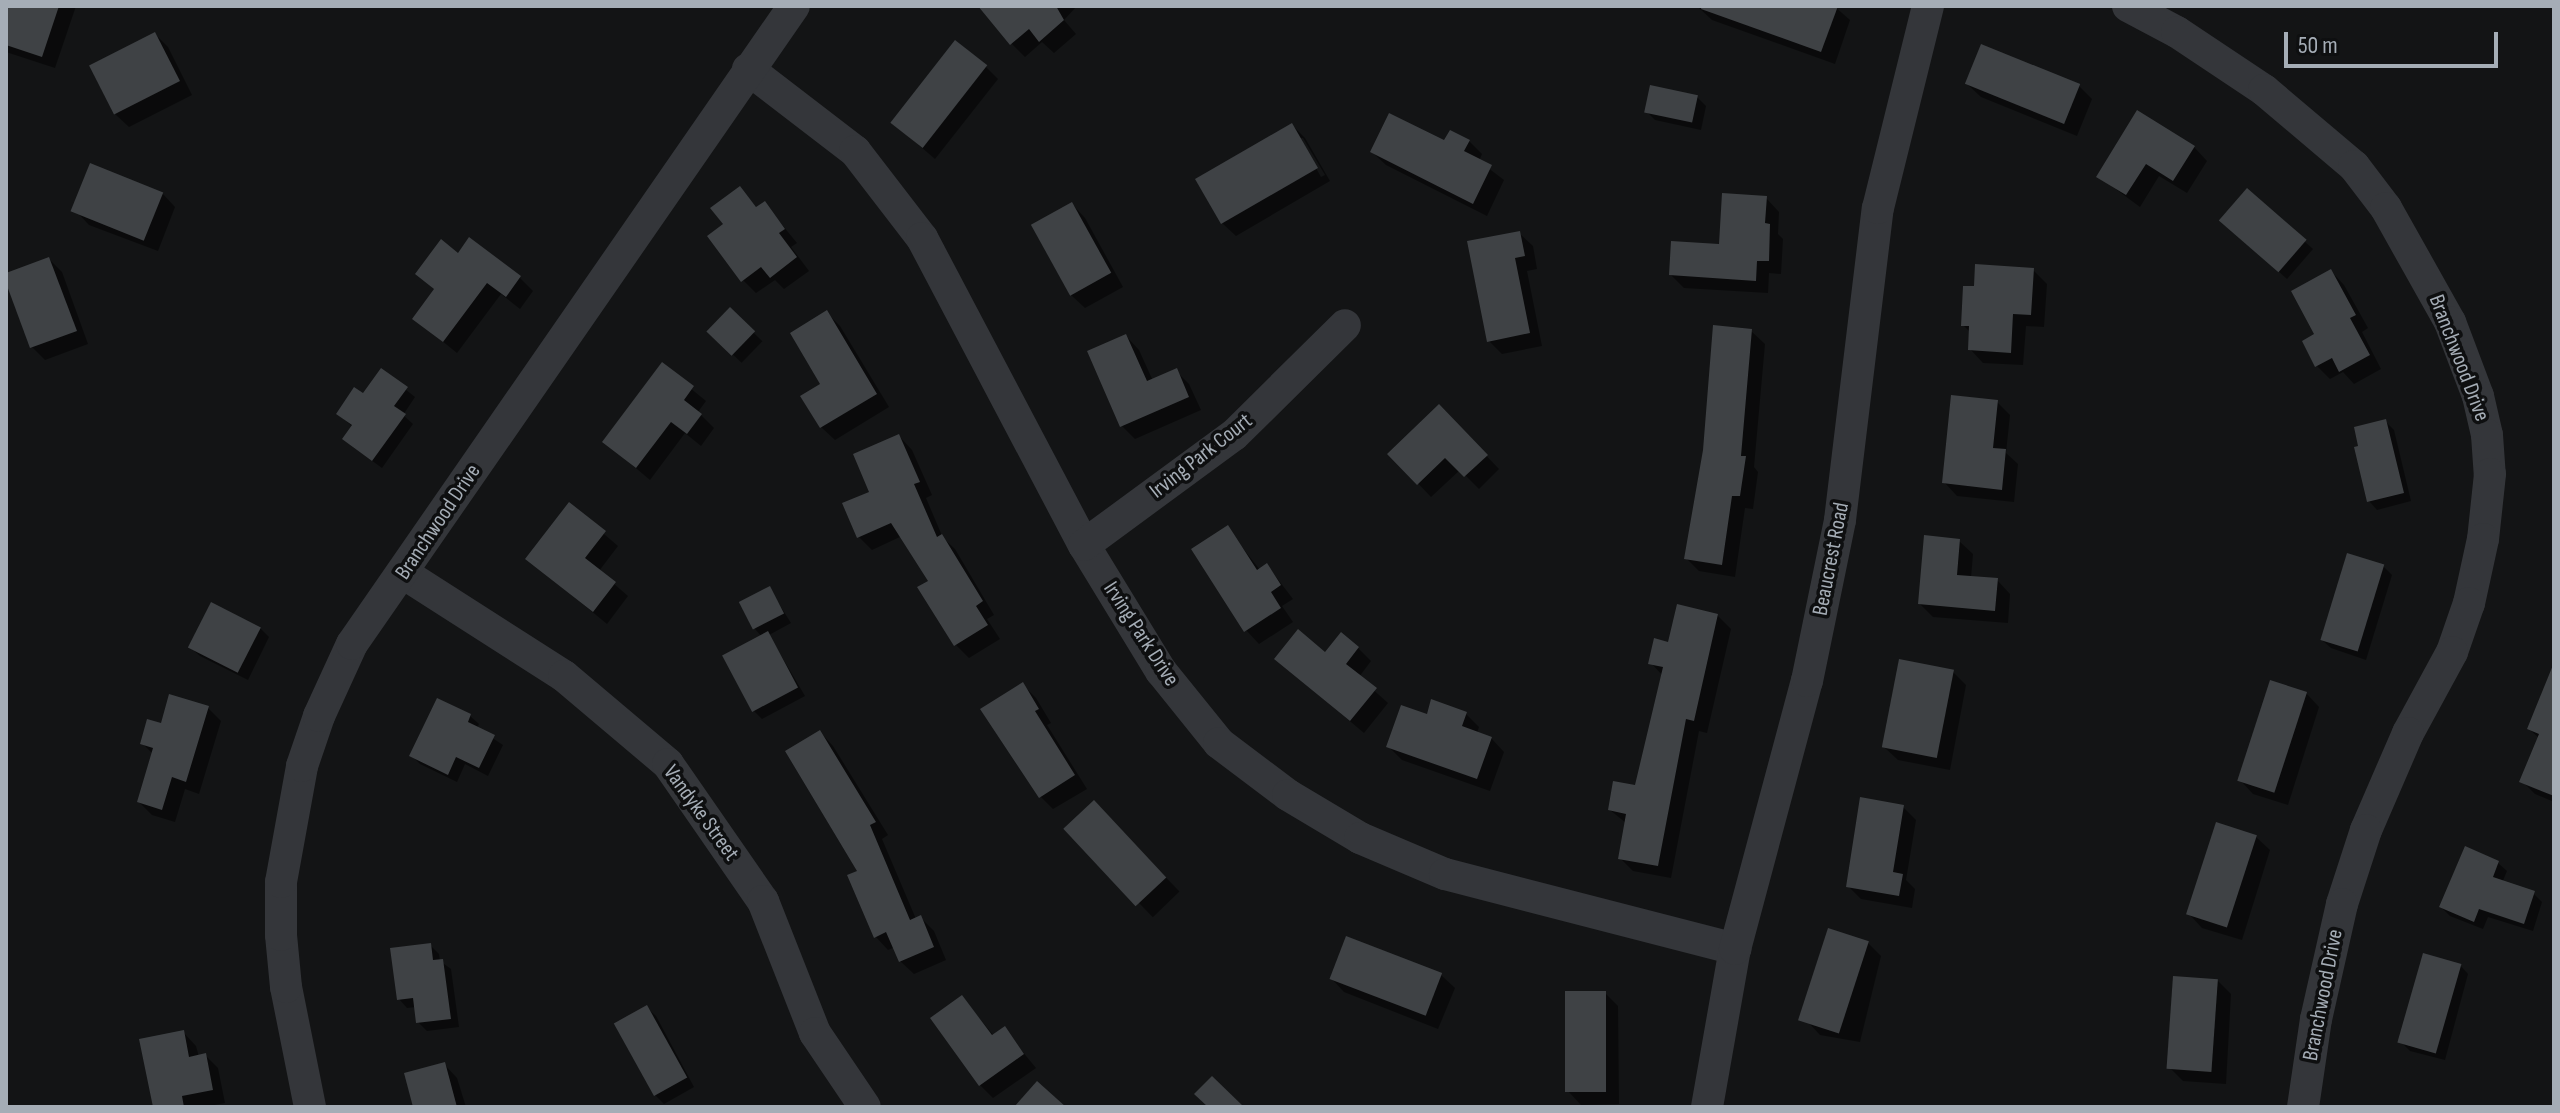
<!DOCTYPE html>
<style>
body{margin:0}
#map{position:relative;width:2560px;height:1113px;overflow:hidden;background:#131415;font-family:"Sofia Sans Condensed",sans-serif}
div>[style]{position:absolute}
.shadow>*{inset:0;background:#0007;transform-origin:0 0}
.building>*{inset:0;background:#3f4245;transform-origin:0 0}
.minor>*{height:32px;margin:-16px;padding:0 16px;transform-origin:16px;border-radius:16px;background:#34363a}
span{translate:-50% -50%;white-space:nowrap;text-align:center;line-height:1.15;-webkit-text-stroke:7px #0e0f10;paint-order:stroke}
.street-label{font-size:22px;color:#a5adb6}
.frame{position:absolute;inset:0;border:8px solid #a5adb6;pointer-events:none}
.scale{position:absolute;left:2284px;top:32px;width:214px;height:36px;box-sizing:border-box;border:4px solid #a5adb6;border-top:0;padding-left:10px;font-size:24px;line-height:28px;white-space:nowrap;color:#a5adb6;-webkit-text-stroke:6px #0e0f10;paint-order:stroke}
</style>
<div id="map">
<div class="shadow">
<div style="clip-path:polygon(6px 6px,76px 6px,55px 68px,6px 52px)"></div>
<div style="clip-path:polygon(991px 6px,1077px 6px,1064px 20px,1076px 34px,1054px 53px,1042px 42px,1025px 57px,1012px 44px)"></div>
<div style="clip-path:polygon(1834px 6px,1850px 20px,1835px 64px,1712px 20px,1698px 7px)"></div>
<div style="clip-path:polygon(155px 34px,168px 47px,192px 95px,129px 127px,115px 114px)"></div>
<div style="clip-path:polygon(985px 66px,998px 79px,935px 159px,892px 122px)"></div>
<div style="clip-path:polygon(1967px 84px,2079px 86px,2092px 99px,2077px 136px,1981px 97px)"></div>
<div style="clip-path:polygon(1697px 97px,1706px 106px,1701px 130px,1655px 120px,1646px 111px)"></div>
<div style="clip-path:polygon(evenodd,1292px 125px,1305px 138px,1330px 181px,1236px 236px,1222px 223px,1292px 125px,1299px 138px,1303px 138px,1325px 175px,1321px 177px,1299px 138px)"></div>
<div style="clip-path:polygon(1469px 141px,1482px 154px,1479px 161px,1504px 180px,1487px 216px,1386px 165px,1372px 152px)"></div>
<div style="clip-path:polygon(2194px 147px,2207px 161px,2187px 193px,2159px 176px,2140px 207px,2098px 176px)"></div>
<div style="clip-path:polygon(740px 189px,758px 209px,765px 204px,797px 243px,791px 247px,809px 271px,784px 289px,775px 280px,756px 293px,743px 280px,726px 225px)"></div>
<div style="clip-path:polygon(162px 193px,175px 207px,158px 251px,89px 225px,76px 211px)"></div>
<div style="clip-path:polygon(1766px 198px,1779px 212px,1778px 234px,1783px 239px,1781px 274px,1769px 273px,1768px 293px,1684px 288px,1671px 275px,1720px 246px)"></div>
<div style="clip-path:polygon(1072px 204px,1085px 218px,1123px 287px,1085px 308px,1071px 295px)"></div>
<div style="clip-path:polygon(2230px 228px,2304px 241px,2313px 249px,2287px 279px)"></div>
<div style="clip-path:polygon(1519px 233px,1533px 246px,1537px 269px,1527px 271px,1542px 346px,1502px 354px,1489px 341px)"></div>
<div style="clip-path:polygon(458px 256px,520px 278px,533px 291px,520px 309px,501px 294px,457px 353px,415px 319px,435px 290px,418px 274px)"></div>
<div style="clip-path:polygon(49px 259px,62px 272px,88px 344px,45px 360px,32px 347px,6px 275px)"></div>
<div style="clip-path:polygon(2033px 270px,2047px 284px,2044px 327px,2026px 326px,2023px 365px,1983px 363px,1970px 349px,1971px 333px,1963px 325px,1976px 288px)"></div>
<div style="clip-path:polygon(2331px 271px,2344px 285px,2368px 328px,2362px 332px,2381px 369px,2354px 384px,2343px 372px,2330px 379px,2317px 366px,2317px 335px)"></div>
<div style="left:730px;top:310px;width:45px;height:30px;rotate:44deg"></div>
<div style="clip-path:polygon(827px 313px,840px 326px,889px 407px,835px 440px,821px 427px)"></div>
<div style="clip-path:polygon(1751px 331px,1765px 344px,1754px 467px,1758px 472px,1753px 509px,1745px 508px,1735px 577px,1699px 571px,1686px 558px)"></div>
<div style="clip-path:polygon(1126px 336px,1139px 350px,1153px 381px,1176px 371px,1189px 384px,1201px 410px,1135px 439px,1122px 426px)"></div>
<div style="clip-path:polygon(662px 365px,706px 401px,698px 412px,714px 428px,701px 446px,685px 433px,650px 480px,605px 442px)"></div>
<div style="clip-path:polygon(381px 370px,415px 397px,403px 415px,413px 424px,382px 468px,353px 447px,353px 427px,338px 414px,363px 396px)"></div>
<div style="clip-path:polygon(1997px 402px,2010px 415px,2006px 453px,2018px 464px,2014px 502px,1957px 496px,1944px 482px)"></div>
<div style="clip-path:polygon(1452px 420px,1499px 469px,1479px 489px,1460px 470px,1431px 497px,1390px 454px)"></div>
<div style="clip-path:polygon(2385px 421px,2394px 430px,2411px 501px,2377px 510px,2369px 501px)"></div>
<div style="clip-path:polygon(899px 436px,912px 450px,932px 495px,926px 498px,943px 538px,955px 549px,994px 615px,987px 619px,1000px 639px,969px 658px,956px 645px,931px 581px,902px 536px,872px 550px,859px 537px,872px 493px)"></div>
<div style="clip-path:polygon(570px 505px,618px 546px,599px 571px,628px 596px,607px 624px,528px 559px)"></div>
<div style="clip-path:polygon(1227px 528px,1260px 570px,1267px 565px,1293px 599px,1282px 606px,1293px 622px,1259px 644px,1246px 630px)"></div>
<div style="clip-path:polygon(1959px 541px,1973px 554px,1971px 578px,1997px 580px,2010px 594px,2008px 623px,1933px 617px,1920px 604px)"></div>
<div style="clip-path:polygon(2383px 566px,2392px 575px,2366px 660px,2331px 648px,2322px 640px)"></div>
<div style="clip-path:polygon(769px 588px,791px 623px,769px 635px,805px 696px,762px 719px,753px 710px,762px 637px,755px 629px)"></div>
<div style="clip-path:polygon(1717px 615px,1731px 629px,1707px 733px,1699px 731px,1671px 878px,1633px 871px,1620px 858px,1626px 823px,1610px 810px,1636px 787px,1663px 676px,1651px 663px,1670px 644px)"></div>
<div style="clip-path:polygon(260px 628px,269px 637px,248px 680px,200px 656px,191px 648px)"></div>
<div style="clip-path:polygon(1358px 648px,1371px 661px,1359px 677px,1388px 703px,1364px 733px,1276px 659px)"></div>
<div style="clip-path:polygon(1953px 672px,1966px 685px,1950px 770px,1898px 760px,1884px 747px)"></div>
<div style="clip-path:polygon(1023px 685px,1036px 698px,1051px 723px,1047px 725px,1087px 789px,1053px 809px,1040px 796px)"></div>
<div style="clip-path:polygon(2306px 693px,2319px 707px,2288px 805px,2253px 794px,2240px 780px)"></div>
<div style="clip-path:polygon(2554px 699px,2554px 802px,2535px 794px,2522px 781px,2539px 738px,2529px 729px)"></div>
<div style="clip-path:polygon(208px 708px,221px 721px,199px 794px,185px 789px,175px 822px,152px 815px,139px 802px,153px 754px,142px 743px,162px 725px)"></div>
<div style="clip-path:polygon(1466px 714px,1479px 727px,1477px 733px,1491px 738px,1504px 752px,1490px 791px,1402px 760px,1389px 747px,1428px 716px)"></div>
<div style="clip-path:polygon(470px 716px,479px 724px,477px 728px,503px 745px,488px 776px,465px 764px,457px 782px,420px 764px,412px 756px)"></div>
<div style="clip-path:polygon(820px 732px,833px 746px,888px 835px,882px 839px,916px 919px,921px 918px,934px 931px,946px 960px,914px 974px,900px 961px,895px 947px,888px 950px,875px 936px)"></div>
<div style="left:1094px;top:803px;width:123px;height:37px;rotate:46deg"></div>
<div style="clip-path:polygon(1903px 807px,1916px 820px,1906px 880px,1915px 889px,1912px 908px,1861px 899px,1848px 886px)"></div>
<div style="clip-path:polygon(2256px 837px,2270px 850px,2242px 940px,2202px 928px,2189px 914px)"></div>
<div style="clip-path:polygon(2498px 863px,2507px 871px,2502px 883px,2533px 893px,2542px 902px,2533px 931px,2488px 917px,2483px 929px,2450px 916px,2441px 907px)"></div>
<div style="clip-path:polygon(1347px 938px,1441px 975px,1455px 988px,1438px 1029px,1344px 992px,1331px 978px)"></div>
<div style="clip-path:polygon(1868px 943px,1881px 956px,1860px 1042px,1820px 1035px,1807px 1021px)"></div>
<div style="clip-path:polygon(430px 945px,439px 954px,440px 961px,451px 969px,459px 1027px,427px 1031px,418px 1022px,416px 1007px,407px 1008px,399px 999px)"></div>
<div style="clip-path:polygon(2460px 965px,2468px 974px,2445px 1060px,2410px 1051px,2401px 1042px)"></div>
<div style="clip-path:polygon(2218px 981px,2231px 994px,2226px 1084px,2183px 1081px,2170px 1068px)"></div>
<div style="clip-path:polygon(1605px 993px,1618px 1006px,1619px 1104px,1581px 1105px,1568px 1091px)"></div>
<div style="clip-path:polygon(962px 997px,994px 1036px,1004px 1029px,1036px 1068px,993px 1098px,980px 1085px)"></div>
<div style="clip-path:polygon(647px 1008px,656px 1016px,694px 1087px,664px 1104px,655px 1095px)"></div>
<div style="clip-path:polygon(183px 1032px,196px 1046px,199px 1057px,205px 1055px,218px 1068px,225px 1103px,204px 1107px,155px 1107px)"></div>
<div style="clip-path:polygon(444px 1064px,457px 1078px,466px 1107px,416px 1107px)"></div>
</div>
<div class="building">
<div style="clip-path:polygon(6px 6px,59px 6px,42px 57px,6px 45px)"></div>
<div style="clip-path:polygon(978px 6px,1056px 6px,1064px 20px,1039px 42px,1029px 29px,1010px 45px)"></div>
<div style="clip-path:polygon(1702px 6px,1838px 6px,1821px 52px,1701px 9px)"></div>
<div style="left:155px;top:32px;width:55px;height:74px;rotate:63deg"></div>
<div style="left:955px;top:40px;width:41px;height:105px;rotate:38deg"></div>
<div style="left:1981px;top:44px;width:107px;height:43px;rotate:22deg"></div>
<div style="left:1650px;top:85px;width:49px;height:28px;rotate:12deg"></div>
<div style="clip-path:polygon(2137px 110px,2195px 146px,2173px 181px,2146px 164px,2126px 195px,2096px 177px)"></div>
<div style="clip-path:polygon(1389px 113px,1444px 140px,1450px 130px,1470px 140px,1464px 151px,1492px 165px,1473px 204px,1370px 152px)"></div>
<div style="left:1292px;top:123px;width:52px;height:112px;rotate:60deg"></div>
<div style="left:90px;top:163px;width:79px;height:52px;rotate:22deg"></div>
<div style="clip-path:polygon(740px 186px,756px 207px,765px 201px,785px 229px,779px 233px,797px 257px,770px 278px,761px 267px,741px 282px,707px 236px,723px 224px,710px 208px)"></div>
<div style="left:2247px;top:188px;width:79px;height:43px;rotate:41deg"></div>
<div style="clip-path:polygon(1722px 193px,1767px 196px,1765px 223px,1770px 224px,1769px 261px,1757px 261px,1756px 281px,1669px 275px,1671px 241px,1719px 244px)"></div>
<div style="left:1072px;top:202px;width:81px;height:47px;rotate:61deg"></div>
<div style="clip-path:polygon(1520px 231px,1525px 256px,1515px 258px,1530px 333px,1487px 342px,1467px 241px)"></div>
<div style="clip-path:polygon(469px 237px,521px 276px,506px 297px,487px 283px,443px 342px,412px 319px,434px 289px,415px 274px,441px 239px,458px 253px)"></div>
<div style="clip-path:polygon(49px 257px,77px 331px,30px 348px,6px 283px,6px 273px)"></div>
<div style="clip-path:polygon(1975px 264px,2034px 268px,2031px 315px,2013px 314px,2011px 353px,1968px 350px,1969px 326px,1961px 326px,1963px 286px,1974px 286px)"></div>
<div style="clip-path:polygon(2331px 269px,2356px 315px,2350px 318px,2370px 355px,2339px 372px,2332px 358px,2315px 367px,2302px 341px,2314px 334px,2291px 291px)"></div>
<div style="left:730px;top:307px;width:35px;height:34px;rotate:44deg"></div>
<div style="clip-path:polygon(827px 310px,877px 394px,820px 428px,800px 396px,820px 384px,790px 333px)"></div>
<div style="clip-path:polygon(1713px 325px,1752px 329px,1741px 456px,1746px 456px,1740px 496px,1732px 496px,1722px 565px,1684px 559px,1703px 450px)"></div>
<div style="clip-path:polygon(1126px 334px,1147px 381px,1177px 368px,1189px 397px,1120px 427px,1087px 351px)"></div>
<div style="clip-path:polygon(662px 362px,694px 386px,684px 400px,702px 414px,687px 434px,671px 422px,636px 468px,602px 442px)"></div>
<div style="clip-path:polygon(381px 368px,408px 387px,394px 406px,406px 414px,372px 461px,342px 439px,352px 425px,336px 414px,354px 387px,363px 393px)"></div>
<div style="clip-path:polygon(1951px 395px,1998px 400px,1993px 448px,2006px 449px,2002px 490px,1942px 483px)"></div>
<div style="clip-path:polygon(1439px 404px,1488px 455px,1464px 477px,1445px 458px,1417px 485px,1387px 454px)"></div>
<div style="clip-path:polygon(2386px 419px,2404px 493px,2367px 502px,2354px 447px,2358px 446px,2354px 427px)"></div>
<div style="clip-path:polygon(899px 434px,920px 482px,914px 484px,937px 537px,942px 534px,983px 601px,976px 606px,988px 625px,954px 646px,917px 587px,928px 581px,891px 523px,857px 538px,842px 503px,869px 492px,853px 454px)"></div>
<div style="clip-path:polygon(569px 502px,606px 531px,585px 558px,616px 582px,593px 612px,525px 559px)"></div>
<div style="clip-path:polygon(1228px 525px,1257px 570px,1267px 563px,1281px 585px,1271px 592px,1281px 608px,1244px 632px,1191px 549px)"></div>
<div style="clip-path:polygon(1924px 535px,1960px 539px,1957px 575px,1998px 578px,1995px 611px,1918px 604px)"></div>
<div style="left:2347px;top:553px;width:39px;height:91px;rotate:17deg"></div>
<div style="left:770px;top:586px;width:31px;height:35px;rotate:63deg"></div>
<div style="left:211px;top:602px;width:56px;height:51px;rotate:27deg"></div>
<div style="clip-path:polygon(1677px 604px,1718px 614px,1694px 721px,1686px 719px,1658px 866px,1618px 859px,1626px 814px,1608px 810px,1613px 781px,1635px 785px,1663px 667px,1648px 664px,1654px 638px,1668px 642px)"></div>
<div style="clip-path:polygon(1298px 629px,1325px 652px,1341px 632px,1359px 647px,1346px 664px,1377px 688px,1350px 721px,1274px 659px)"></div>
<div style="left:768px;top:631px;width:64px;height:52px;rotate:62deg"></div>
<div style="left:1899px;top:659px;width:56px;height:90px;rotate:11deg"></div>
<div style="clip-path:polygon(2553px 665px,2554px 665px,2554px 796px,2519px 782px,2539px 734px,2527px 729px)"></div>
<div style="left:2270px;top:680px;width:39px;height:106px;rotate:18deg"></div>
<div style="clip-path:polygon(1023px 682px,1039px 709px,1035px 711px,1075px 775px,1039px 798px,980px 709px)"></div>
<div style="clip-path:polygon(169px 694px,209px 706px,186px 782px,172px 777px,162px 810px,137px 802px,153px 748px,140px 744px,147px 719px,161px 723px)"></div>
<div style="clip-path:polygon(437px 698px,471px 714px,468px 722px,495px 735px,479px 768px,456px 757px,448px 775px,409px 756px)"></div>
<div style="clip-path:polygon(1431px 699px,1467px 712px,1462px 726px,1492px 737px,1477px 779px,1386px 747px,1401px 705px,1427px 714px)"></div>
<div style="clip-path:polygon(820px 730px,876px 822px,870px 825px,910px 920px,921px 915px,934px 947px,899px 962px,886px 932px,874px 938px,847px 875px,857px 871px,785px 751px)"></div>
<div style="clip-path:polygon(1860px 797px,1904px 805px,1893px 872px,1903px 874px,1899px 896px,1846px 887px)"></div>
<div style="left:1094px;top:800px;width:106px;height:42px;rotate:47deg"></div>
<div style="left:2216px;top:822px;width:43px;height:97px;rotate:18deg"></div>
<div style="clip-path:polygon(2465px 846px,2499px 861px,2493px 877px,2535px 891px,2524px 924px,2479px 909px,2474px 922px,2439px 907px)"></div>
<div style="left:1828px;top:928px;width:43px;height:97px;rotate:18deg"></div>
<div style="left:1346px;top:936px;width:103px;height:46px;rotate:21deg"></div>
<div style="clip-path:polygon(431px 943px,433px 960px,443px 959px,451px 1019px,416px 1023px,413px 998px,397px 1000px,390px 948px)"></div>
<div style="left:2423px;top:953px;width:40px;height:93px;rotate:16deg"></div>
<div style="left:2173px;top:976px;width:45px;height:93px;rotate:4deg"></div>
<div style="left:1565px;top:991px;width:41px;height:101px"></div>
<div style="clip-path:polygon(962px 995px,992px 1035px,1005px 1026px,1024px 1054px,979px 1086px,930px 1018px)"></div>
<div style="left:647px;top:1005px;width:83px;height:38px;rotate:61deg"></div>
<div style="clip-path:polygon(184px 1030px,189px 1057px,206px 1053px,213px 1090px,182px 1096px,184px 1107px,153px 1107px,139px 1039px)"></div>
<div style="clip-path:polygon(445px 1062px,457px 1107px,413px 1107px,404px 1073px)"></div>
<div style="clip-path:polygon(1212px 1076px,1244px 1107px,1208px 1107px,1194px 1094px)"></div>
<div style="clip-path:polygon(1037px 1081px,1066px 1107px,1014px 1107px)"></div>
</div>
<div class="minor">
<div style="left:2128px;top:6px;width:55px;rotate:28deg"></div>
<div style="left:2177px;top:32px;width:105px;rotate:33.7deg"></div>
<div style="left:2264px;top:90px;width:118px;rotate:40.2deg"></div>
<div style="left:2354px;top:166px;width:53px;rotate:52.7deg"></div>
<div style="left:2386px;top:208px;width:131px;rotate:60.7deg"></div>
<div style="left:2450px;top:322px;width:79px;rotate:69.3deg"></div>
<div style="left:2478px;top:396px;width:40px;rotate:77deg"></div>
<div style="left:2487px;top:435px;width:39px;rotate:86deg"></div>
<div style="left:2490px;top:474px;width:65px;rotate:96.1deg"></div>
<div style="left:2483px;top:539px;width:66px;rotate:102.3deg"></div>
<div style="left:2469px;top:603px;width:52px;rotate:109.1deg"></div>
<div style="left:2452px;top:652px;width:92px;rotate:118.5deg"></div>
<div style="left:2408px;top:733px;width:106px;rotate:113.4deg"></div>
<div style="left:2366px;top:830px;width:78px;rotate:108deg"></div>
<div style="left:2342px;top:904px;width:118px;rotate:102.7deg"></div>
<div style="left:2316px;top:1019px;width:89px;rotate:98.4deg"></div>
<div style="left:748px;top:69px;width:135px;rotate:37.5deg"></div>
<div style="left:855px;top:151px;width:110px;rotate:52.4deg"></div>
<div style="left:922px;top:238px;width:347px;rotate:62.2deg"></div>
<div style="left:1084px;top:545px;width:148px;rotate:58.6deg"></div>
<div style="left:1161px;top:671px;width:92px;rotate:51.1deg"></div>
<div style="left:1219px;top:743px;width:86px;rotate:37deg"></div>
<div style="left:1288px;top:795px;width:84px;rotate:30.8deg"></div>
<div style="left:1360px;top:838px;width:92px;rotate:23deg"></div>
<div style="left:1445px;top:874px;width:300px;rotate:14.5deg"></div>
<div style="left:1084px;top:545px;width:186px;rotate:-36.3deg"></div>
<div style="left:1234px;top:435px;width:156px;rotate:-44.7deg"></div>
<div style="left:403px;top:573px;width:191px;rotate:32.6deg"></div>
<div style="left:564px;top:676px;width:136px;rotate:40.2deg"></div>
<div style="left:668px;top:764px;width:167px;rotate:55.3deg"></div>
<div style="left:763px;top:901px;width:142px;rotate:68.5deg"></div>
<div style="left:815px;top:1033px;width:89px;rotate:56deg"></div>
<div style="left:310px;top:1107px;width:122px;rotate:-101.3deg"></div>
<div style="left:286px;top:987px;width:52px;rotate:-95.5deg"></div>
<div style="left:281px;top:935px;width:53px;rotate:-90deg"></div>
<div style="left:281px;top:882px;width:118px;rotate:-79.7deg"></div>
<div style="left:302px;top:766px;width:53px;rotate:-71.2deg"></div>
<div style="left:319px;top:716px;width:79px;rotate:-65.4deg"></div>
<div style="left:352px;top:644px;width:776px;rotate:-55.29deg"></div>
<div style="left:1707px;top:1107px;width:160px;rotate:-80deg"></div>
<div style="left:1735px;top:949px;width:278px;rotate:-75deg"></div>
<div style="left:1807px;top:681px;width:164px;rotate:-78.4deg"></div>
<div style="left:1840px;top:520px;width:314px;rotate:-83.1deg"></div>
<div style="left:1878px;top:208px;width:208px;rotate:-76.1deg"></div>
</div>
<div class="street-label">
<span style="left:2459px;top:358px;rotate:69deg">Branchwood Drive</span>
<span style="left:1201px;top:456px;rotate:-38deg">Irving Park Court</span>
<span style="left:438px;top:522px;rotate:-56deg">Branchwood Drive</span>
<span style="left:1831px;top:559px;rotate:-79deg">Beaucrest Road</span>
<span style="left:1141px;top:634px;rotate:57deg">Irving Park Drive</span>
<span style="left:701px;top:813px;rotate:54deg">Vandyke Street</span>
<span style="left:2323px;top:995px;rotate:-79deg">Branchwood Drive</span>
</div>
<div class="frame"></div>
<div class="scale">50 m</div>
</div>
